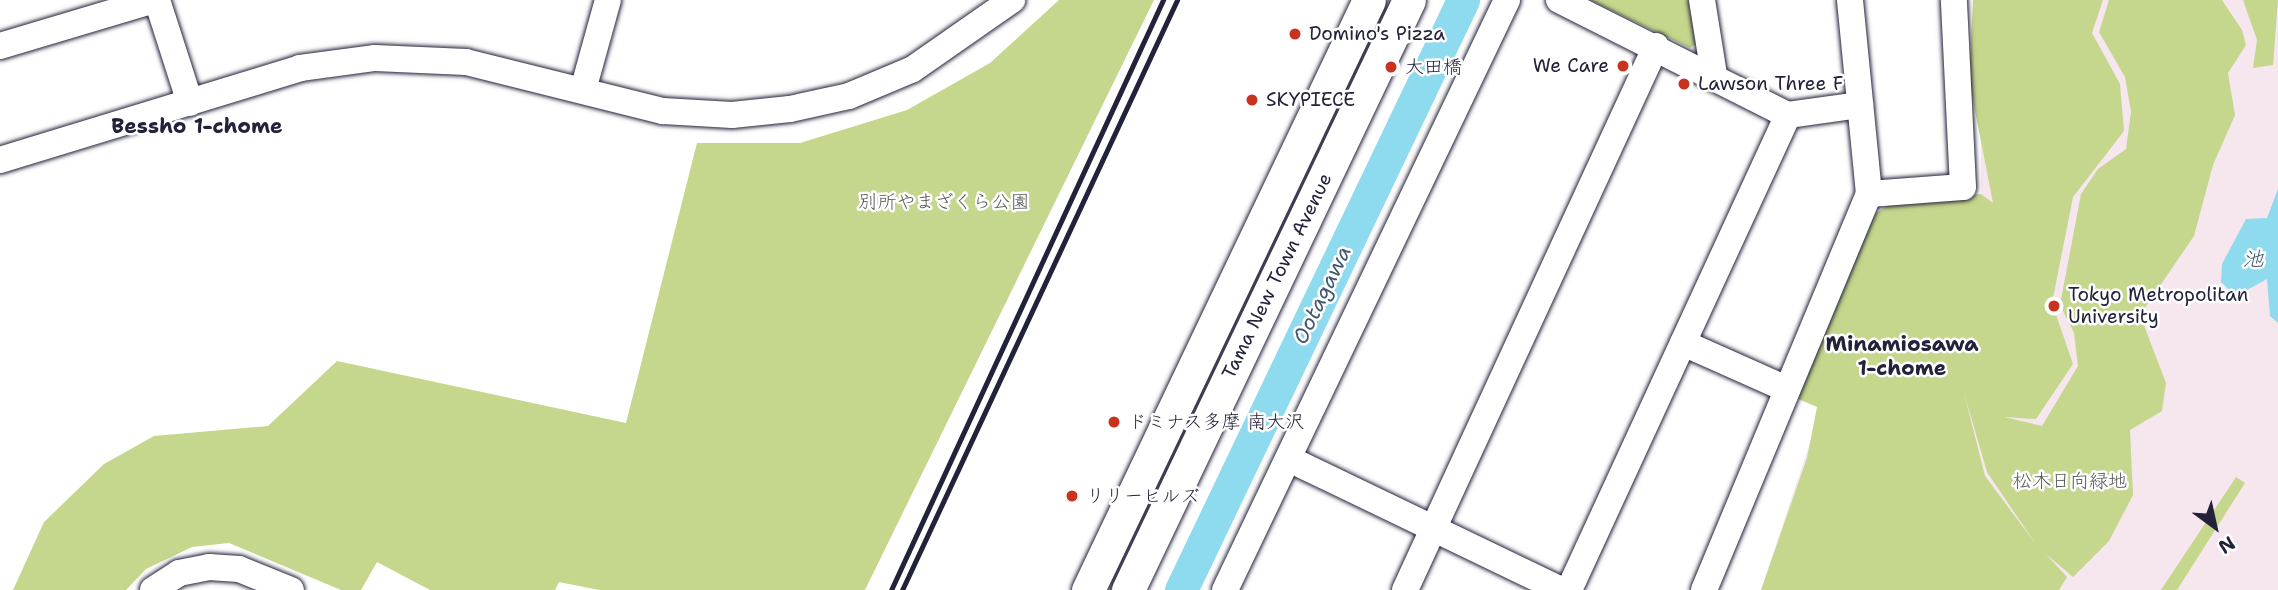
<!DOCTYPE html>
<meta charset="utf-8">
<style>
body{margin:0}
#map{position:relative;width:2278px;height:590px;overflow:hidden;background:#fff;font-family:"Shantell Sans","Klee One",sans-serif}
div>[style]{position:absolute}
.built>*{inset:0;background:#f6e6ed}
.green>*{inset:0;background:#c5d78c}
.water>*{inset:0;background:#8edaee}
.river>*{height:33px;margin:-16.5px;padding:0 16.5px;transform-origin:16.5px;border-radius:16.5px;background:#8edaee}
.roads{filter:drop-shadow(0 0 2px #22223b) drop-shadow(0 0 2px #22223b)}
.minor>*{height:26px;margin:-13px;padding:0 13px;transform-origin:13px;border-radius:13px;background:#fff}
.major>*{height:33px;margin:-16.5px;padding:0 16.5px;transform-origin:16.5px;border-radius:16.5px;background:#fff}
.rail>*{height:5px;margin:-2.5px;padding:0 2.5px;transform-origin:2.5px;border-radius:2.5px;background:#22223b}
.dots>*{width:19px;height:19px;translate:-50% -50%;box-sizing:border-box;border:4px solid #fff;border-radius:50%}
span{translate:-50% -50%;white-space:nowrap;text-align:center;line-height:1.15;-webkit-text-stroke:5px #fff;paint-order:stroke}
.poi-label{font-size:19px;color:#22223b}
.left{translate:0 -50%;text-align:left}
.right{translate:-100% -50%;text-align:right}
.park-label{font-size:19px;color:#535853}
.street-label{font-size:19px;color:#22223b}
.neighbourhood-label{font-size:21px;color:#22223b;font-weight:700}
.water-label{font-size:21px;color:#425971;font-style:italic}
.north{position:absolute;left:2180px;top:492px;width:70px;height:70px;-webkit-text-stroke:5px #fff;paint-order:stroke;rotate:147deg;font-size:19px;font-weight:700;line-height:28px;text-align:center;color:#22223b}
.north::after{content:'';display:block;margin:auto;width:24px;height:32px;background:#22223b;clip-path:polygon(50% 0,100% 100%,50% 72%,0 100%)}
</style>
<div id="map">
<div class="built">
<div style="clip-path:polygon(1980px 0,2278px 0,2278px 590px,1761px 590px,1889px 205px,1981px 194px)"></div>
</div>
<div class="green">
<div style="clip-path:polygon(1059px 0,1154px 0,865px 590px,599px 590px,559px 582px,555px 590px,430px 590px,377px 562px,361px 590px,341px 590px,229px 543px,192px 547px,146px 569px,126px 590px,13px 590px,44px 522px,104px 464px,154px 436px,268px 426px,337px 361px,626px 423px,697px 143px,800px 143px,907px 110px,990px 63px)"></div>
<div style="clip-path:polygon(1590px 0,1695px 0,1702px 40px,1690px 48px)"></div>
<div style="clip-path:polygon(evenodd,1973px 0,2103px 0,2092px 33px,2120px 84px,2124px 131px,2073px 197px,2052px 303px,2073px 364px,2036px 419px,2004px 417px,2042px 426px,2078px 366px,2074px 333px,2060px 305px,2081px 194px,2098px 169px,2126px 149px,2131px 112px,2125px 77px,2099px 32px,2109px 0,2222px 0,2242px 30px,2246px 45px,2228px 73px,2235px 115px,2213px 165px,2194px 236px,2140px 315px,2166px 383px,2162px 411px,2130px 430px,2133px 495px,2109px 541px,2073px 577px,2046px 554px,2067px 577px,2059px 590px,1761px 590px,1807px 458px,1817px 407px,1789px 395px,1871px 216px,1889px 205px,1981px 194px,1993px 203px,1969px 80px,1973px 0,1964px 393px,1987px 472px,2035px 543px,1985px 476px,1964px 393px)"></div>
<div style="clip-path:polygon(2243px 0,2278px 0,2273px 65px,2253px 68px,2257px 40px)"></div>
<div style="clip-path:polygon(2236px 477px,2245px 483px,2177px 590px,2161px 590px)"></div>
</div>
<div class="water">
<div style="clip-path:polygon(2278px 189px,2278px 323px,2270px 316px,2267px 279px,2236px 296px,2221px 282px,2222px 264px,2246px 219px,2267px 218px)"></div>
</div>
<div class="river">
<div style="left:1181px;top:590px;width:654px;rotate:-64.45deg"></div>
</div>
<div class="roads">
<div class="minor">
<div style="left:157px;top:0;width:108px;rotate:72.2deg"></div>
<div style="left:1559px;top:0;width:256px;rotate:26.7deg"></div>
<div style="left:1788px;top:115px;width:73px;rotate:-7.9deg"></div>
<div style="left:1702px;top:0;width:76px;rotate:80.9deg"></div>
<div style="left:0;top:46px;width:161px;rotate:-16.6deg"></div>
<div style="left:583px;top:90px;width:93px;rotate:-74.5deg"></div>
<div style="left:0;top:160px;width:314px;rotate:-17deg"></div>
<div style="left:300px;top:68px;width:76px;rotate:-7.6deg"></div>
<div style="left:375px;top:58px;width:91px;rotate:2.5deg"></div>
<div style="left:466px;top:62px;width:203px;rotate:14deg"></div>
<div style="left:663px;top:111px;width:69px;rotate:3.3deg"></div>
<div style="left:732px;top:115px;width:58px;rotate:-5.9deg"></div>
<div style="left:790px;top:109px;width:60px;rotate:-12.4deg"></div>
<div style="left:849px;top:96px;width:69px;rotate:-22.9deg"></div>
<div style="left:913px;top:69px;width:121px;rotate:-34.9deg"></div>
<div style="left:1869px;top:194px;width:94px;rotate:-4.3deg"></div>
<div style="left:1963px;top:187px;width:187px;rotate:-92.8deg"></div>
<div style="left:1683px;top:343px;width:111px;rotate:24deg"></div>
<div style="left:1289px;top:459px;width:302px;rotate:25.7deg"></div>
<div style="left:153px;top:590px;width:31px;rotate:-33deg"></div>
<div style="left:179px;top:573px;width:31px;rotate:-11deg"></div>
<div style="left:209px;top:567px;width:30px;rotate:4deg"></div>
<div style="left:239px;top:569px;width:56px;rotate:22deg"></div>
<div style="left:1225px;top:590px;width:654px;rotate:-64.45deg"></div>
<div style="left:1405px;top:590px;width:599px;rotate:-65.23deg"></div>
<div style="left:1569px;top:590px;width:523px;rotate:-65.25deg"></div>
<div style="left:1704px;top:590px;width:429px;rotate:-67.4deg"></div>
<div style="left:1869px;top:194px;width:195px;rotate:-95.6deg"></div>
</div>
<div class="major">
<div style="left:1088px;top:590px;width:653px;rotate:-64.53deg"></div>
<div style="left:1128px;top:590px;width:653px;rotate:-64.53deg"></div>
</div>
</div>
<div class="rail">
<div style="left:891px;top:590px;width:650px;rotate:-65.25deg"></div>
<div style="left:902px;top:590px;width:651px;rotate:-65.01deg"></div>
</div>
<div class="dots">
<div style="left:1295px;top:34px;background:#c8321e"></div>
<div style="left:1623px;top:66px;background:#c8321e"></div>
<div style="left:1391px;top:67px;background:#c8321e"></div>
<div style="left:1684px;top:84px;background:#c8321e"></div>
<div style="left:1252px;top:100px;background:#c8321e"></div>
<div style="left:2054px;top:306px;background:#c8321e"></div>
<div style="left:1114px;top:422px;background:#c8321e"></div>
<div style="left:1072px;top:496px;background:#c8321e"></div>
</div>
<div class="poi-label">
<span class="left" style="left:1309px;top:34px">Domino's Pizza</span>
<span class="right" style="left:1609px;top:66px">We Care</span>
<span class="left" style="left:1405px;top:67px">大田橋</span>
<span class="left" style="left:1698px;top:84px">Lawson Three F</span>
<span class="left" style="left:1266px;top:100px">SKYPIECE</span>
<span class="left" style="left:2068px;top:306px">Tokyo Metropolitan<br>University</span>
<span class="left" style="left:1128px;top:422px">ドミナス多摩 南大沢</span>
<span class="left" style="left:1086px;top:496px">リリーヒルズ</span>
</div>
<div class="park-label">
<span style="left:944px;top:202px">別所やまざくら公園</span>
<span style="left:2070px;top:481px">松木日向緑地</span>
</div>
<div class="street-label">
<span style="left:1277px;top:276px;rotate:-64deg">Tama New Town Avenue</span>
</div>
<div class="neighbourhood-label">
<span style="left:197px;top:126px">Bessho 1-chome</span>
<span style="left:1902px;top:356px">Minamiosawa<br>1-chome</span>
</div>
<div class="water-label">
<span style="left:2253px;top:259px">池</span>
<span style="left:1322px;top:295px;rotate:-64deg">Ootagawa</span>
</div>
<div class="north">N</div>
</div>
